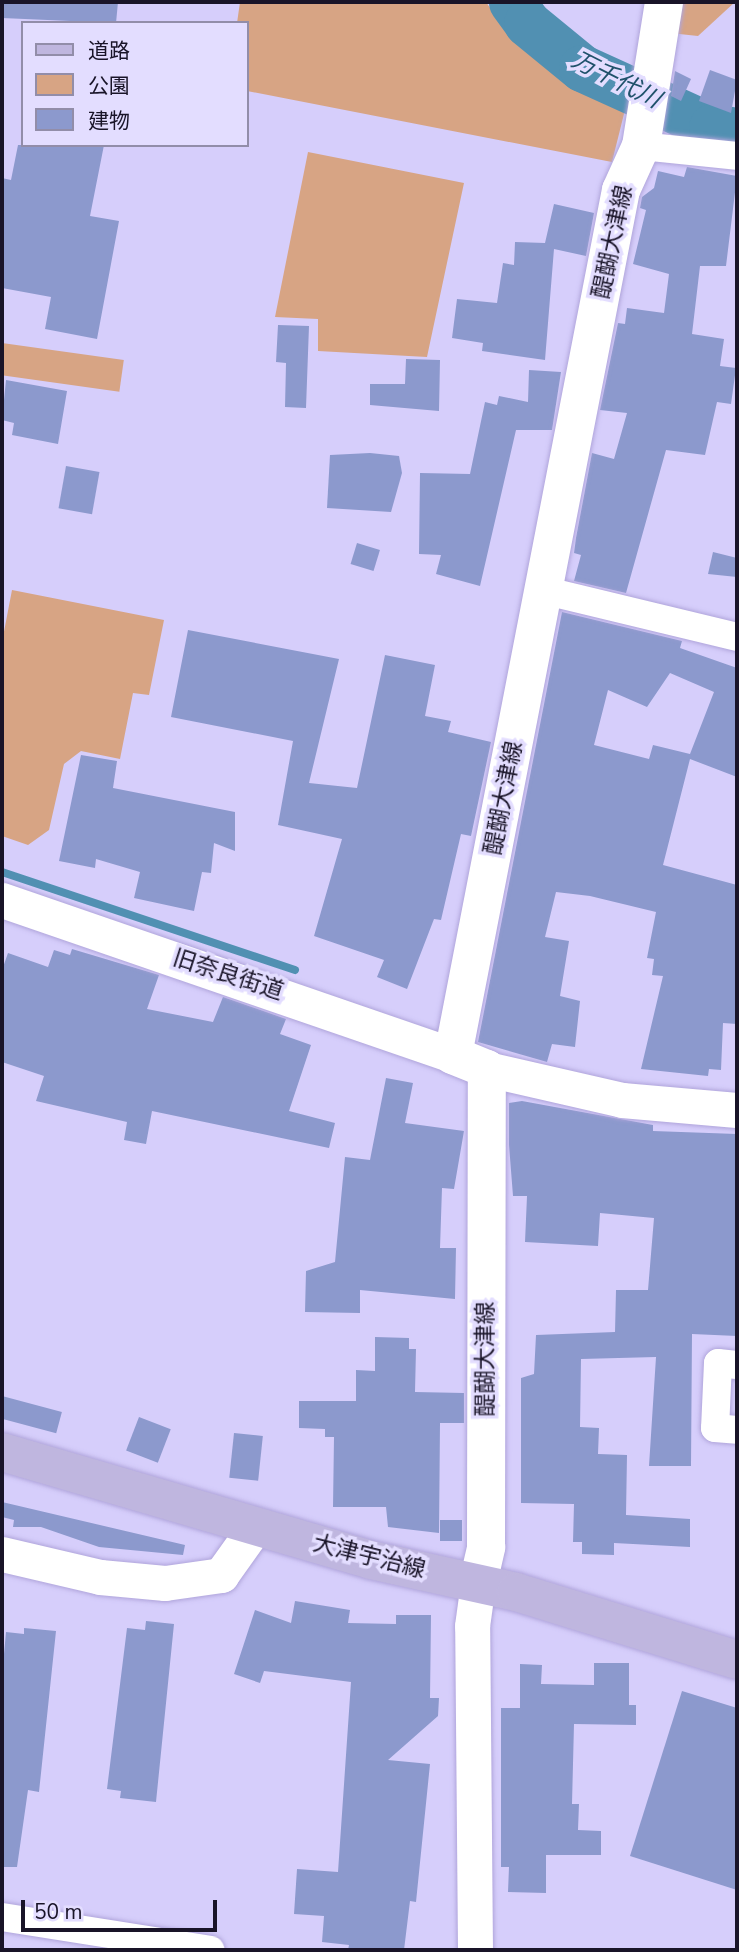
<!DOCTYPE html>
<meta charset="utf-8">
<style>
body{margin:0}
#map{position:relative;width:739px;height:1952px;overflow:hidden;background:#d6cefb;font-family:"Nunito Sans","Noto Sans JP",sans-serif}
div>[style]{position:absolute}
.green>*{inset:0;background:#d7a484;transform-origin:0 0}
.stream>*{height:8px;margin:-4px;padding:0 4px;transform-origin:4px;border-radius:4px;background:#5190b2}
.river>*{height:47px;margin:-23.5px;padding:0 23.5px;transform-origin:23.5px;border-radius:23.5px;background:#5190b2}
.building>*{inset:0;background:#8c99cd;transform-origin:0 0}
.roads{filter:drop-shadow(0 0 2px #b0a5db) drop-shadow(0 0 2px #b0a5db)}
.minor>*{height:28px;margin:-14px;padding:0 14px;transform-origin:14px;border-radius:14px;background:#fff}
.tertiary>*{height:35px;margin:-17.5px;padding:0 17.5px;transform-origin:17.5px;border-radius:17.5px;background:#fff}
.secondary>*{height:38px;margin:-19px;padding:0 19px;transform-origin:19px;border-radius:19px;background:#fff}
.primary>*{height:38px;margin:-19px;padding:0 19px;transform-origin:19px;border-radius:19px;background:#bfb6df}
span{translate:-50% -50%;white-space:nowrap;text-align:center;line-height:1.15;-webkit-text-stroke:7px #e3ddff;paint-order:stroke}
.street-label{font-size:23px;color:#191428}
.water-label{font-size:24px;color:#20526b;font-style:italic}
.frame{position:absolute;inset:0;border:4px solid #191428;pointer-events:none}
.legend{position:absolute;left:21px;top:21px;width:228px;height:126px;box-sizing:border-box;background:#e3ddff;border:2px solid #928da9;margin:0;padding:9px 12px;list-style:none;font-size:21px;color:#191428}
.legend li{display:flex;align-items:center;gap:14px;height:35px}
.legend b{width:35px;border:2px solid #928da9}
.scale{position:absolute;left:21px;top:1900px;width:196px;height:32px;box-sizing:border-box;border:4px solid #191428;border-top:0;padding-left:9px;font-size:21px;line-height:24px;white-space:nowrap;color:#191428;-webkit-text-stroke:5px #e3ddff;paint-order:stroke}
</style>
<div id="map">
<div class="green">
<div style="clip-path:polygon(240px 2px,486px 2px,511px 38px,558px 76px,626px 106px,612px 162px,247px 91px,247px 23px,237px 23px)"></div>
<div style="clip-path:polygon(674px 2px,735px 2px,698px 36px,670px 33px)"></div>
<div style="clip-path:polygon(308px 152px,464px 183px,427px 357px,318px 351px,318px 319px,275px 317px)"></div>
<div style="left:2px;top:343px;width:123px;height:32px;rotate:8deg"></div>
<div style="clip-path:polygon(12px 590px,164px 620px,149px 695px,133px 693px,120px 759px,81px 751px,64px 764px,49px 830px,28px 845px,2px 836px,2px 642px)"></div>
</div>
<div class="stream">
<div style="left:2px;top:872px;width:309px;rotate:18.5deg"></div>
</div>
<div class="river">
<div style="left:512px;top:2px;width:26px;rotate:54deg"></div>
<div style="left:527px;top:23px;width:71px;rotate:39.3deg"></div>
<div style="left:582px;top:68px;width:143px;rotate:24.4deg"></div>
<div style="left:712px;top:127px;width:25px;rotate:9deg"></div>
</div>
<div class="building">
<div style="clip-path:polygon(2px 2px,118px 2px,116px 23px,2px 18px)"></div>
<div style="clip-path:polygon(710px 70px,737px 80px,731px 113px,699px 101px)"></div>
<div style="clip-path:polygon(675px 71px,691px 79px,681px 101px,671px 96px)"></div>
<div style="clip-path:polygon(18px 145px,104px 145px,90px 216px,119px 221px,97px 339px,45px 329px,51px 297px,2px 288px,2px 178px,11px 180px)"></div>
<div style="clip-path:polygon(687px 167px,737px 176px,726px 266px,700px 266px,692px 334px,724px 339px,720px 366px,736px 368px,731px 404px,717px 402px,705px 455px,666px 450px,626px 593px,574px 581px,581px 555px,574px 553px,576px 538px,592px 453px,614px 459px,627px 413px,600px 410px,618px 323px,625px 324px,627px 308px,664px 313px,669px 274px,633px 264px,646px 210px,640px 208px,642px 197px,654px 188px,658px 171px,684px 177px)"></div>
<div style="clip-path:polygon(554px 204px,594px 213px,586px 256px,554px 249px,545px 360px,482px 351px,483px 343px,452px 338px,457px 299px,497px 303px,503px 263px,514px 265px,515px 242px,545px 243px)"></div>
<div style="clip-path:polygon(278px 325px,309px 326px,306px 408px,285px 407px,286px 363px,276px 362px)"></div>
<div style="clip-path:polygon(406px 359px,440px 360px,439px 411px,370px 405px,370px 384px,405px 384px)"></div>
<div style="clip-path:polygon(529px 370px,561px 372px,552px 430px,516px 430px,480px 586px,436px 574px,441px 555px,419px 554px,420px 473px,470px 474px,485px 402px,497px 405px,499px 396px,528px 402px)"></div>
<div style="clip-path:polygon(6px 380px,67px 391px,58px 444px,12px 435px,14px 423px,2px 420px)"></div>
<div style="clip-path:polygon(370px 453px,399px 456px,402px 473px,391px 512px,327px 508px,330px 455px)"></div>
<div style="left:66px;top:466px;width:34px;height:43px;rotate:10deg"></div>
<div style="left:357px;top:543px;width:24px;height:22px;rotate:17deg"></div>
<div style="clip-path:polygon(713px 552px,737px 558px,737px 577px,708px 574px)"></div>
<div style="clip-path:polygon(evenodd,562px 612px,682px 641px,680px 648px,737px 668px,737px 777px,690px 759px,663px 865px,737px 885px,737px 1024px,723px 1023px,721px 1070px,709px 1069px,708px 1076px,641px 1069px,663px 976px,652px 975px,654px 959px,647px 958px,656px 912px,590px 896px,556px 892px,545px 937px,569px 941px,560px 996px,580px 1001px,575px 1047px,552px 1044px,547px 1062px,478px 1042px,562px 612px,670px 673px,714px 692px,690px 754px,653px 745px,649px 759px,594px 745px,608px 690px,647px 707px,670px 673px)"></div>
<div style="clip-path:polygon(188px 630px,339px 659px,309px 783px,357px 788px,385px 655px,435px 665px,425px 716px,451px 721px,448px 732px,491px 742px,471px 836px,461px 834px,441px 920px,434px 919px,407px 989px,377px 977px,384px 960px,314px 936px,342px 839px,278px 825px,293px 741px,171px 717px)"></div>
<div style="clip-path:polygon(81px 755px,117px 761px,113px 788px,235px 812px,235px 851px,214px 843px,211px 873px,202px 872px,194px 911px,134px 898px,140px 872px,96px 859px,95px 868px,59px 861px)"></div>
<div style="clip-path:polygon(72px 949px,159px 975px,147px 1009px,213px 1022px,223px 997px,286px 1019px,280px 1034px,311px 1045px,289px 1111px,335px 1123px,329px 1148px,152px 1111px,146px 1144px,124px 1140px,127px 1122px,36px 1101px,44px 1076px,2px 1062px,2px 970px,8px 953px,48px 967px,54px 950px,70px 955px)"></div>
<div style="clip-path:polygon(386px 1078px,413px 1083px,405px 1123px,464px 1131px,454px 1189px,442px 1188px,440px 1248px,456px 1248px,455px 1299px,360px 1290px,360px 1313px,305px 1312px,306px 1271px,335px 1262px,345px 1157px,370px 1160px)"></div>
<div style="clip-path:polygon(522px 1101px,653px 1125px,653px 1131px,737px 1134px,737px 1336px,692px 1334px,691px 1466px,649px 1466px,656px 1357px,581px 1359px,580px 1427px,599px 1428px,598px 1454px,627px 1455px,626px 1515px,690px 1519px,690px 1547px,614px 1543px,614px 1555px,582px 1554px,582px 1542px,573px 1542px,574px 1504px,521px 1503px,521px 1378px,534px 1374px,536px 1335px,615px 1332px,616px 1290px,648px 1290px,654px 1218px,600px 1213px,598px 1246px,525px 1242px,527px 1196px,513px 1196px,509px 1145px,509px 1103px)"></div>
<div style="clip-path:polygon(375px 1337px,409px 1338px,409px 1349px,416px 1349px,415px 1392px,464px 1393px,464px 1423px,440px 1423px,439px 1533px,388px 1527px,386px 1507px,333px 1507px,334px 1437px,325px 1437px,325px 1429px,299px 1428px,299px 1401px,356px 1401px,356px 1370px,375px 1371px)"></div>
<div style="left:2px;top:1396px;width:62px;height:22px;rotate:15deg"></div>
<div style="left:139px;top:1417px;width:34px;height:36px;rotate:21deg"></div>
<div style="left:234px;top:1433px;width:29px;height:45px;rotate:6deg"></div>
<div style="clip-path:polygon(2px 1502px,185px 1545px,183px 1555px,99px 1547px,41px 1527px,13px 1527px,14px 1520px,2px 1517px)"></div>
<div style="left:440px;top:1520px;width:22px;height:21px"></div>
<div style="clip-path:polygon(295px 1601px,350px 1610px,348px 1623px,396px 1624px,396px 1615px,431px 1615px,430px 1698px,439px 1698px,438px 1716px,388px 1760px,430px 1764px,416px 1902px,410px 1901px,404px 1950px,348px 1950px,349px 1945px,322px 1942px,324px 1916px,294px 1914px,297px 1869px,338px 1872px,351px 1682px,264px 1671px,260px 1683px,234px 1674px,255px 1610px,291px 1623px)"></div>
<div style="clip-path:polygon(146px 1621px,174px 1624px,156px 1802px,120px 1798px,121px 1791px,107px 1789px,127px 1628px,145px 1630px)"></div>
<div style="clip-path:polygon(24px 1628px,56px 1631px,39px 1792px,28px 1790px,17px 1867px,2px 1867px,2px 1676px,6px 1632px,24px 1634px)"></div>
<div style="clip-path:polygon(594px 1663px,629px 1663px,629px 1705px,636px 1705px,636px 1725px,574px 1724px,572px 1804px,579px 1804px,578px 1830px,601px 1831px,601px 1855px,546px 1855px,546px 1893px,508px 1892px,509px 1867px,501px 1867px,501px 1708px,520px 1708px,520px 1664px,542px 1665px,541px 1684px,594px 1685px)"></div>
<div style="clip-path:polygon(682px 1691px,737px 1708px,737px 1890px,630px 1856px)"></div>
</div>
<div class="roads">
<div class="minor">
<div style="left:641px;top:146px;width:97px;rotate:5.9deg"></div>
<div style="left:546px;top:591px;width:196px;rotate:13.5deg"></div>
<div style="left:737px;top:1365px;width:19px;rotate:-174deg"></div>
<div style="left:718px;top:1363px;width:65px;rotate:92.6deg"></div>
<div style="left:715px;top:1428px;width:22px;rotate:5deg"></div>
<div style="left:2px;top:1917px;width:211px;rotate:9deg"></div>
</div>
<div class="tertiary">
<div style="left:2px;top:900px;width:477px;rotate:19deg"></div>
<div style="left:487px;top:1069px;width:139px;rotate:12.9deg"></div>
<div style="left:622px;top:1100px;width:115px;rotate:5deg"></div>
<div style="left:2px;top:1554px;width:101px;rotate:13.2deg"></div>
<div style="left:100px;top:1577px;width:65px;rotate:5.3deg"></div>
<div style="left:165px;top:1583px;width:57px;rotate:-8.1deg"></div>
<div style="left:221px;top:1575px;width:60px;rotate:-54.5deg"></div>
<div style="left:475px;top:1950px;width:324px;rotate:-90.5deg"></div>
<div style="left:472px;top:1626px;width:43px;rotate:-82.1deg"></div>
</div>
<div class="secondary">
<div style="left:478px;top:1583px;width:37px;rotate:-77deg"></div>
<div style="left:486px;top:1547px;width:478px;rotate:-89.9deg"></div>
<div style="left:487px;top:1069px;width:37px;rotate:-158deg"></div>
<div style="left:453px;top:1055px;width:881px;rotate:-79.01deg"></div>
<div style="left:621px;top:190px;width:48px;rotate:-65.6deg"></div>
<div style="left:641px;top:146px;width:146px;rotate:-80.9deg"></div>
</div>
<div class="primary">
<div style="left:2px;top:1452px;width:384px;rotate:16.3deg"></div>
<div style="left:371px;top:1560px;width:148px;rotate:12.4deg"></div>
<div style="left:516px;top:1592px;width:231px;rotate:17.1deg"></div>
</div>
</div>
<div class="street-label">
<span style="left:613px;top:242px;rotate:-78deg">醍醐大津線</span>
<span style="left:504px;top:798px;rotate:-79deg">醍醐大津線</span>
<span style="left:228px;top:975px;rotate:18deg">旧奈良街道</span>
<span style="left:486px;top:1359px;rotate:-90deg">醍醐大津線</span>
<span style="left:369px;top:1557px;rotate:14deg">大津宇治線</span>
</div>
<div class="water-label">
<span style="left:616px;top:80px;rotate:27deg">万千代川</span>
</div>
<div class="frame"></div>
<ul class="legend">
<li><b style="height:9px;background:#bfb6df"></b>道路</li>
<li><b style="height:19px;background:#d7a484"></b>公園</li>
<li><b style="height:19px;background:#8c99cd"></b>建物</li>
</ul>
<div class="scale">50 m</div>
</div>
